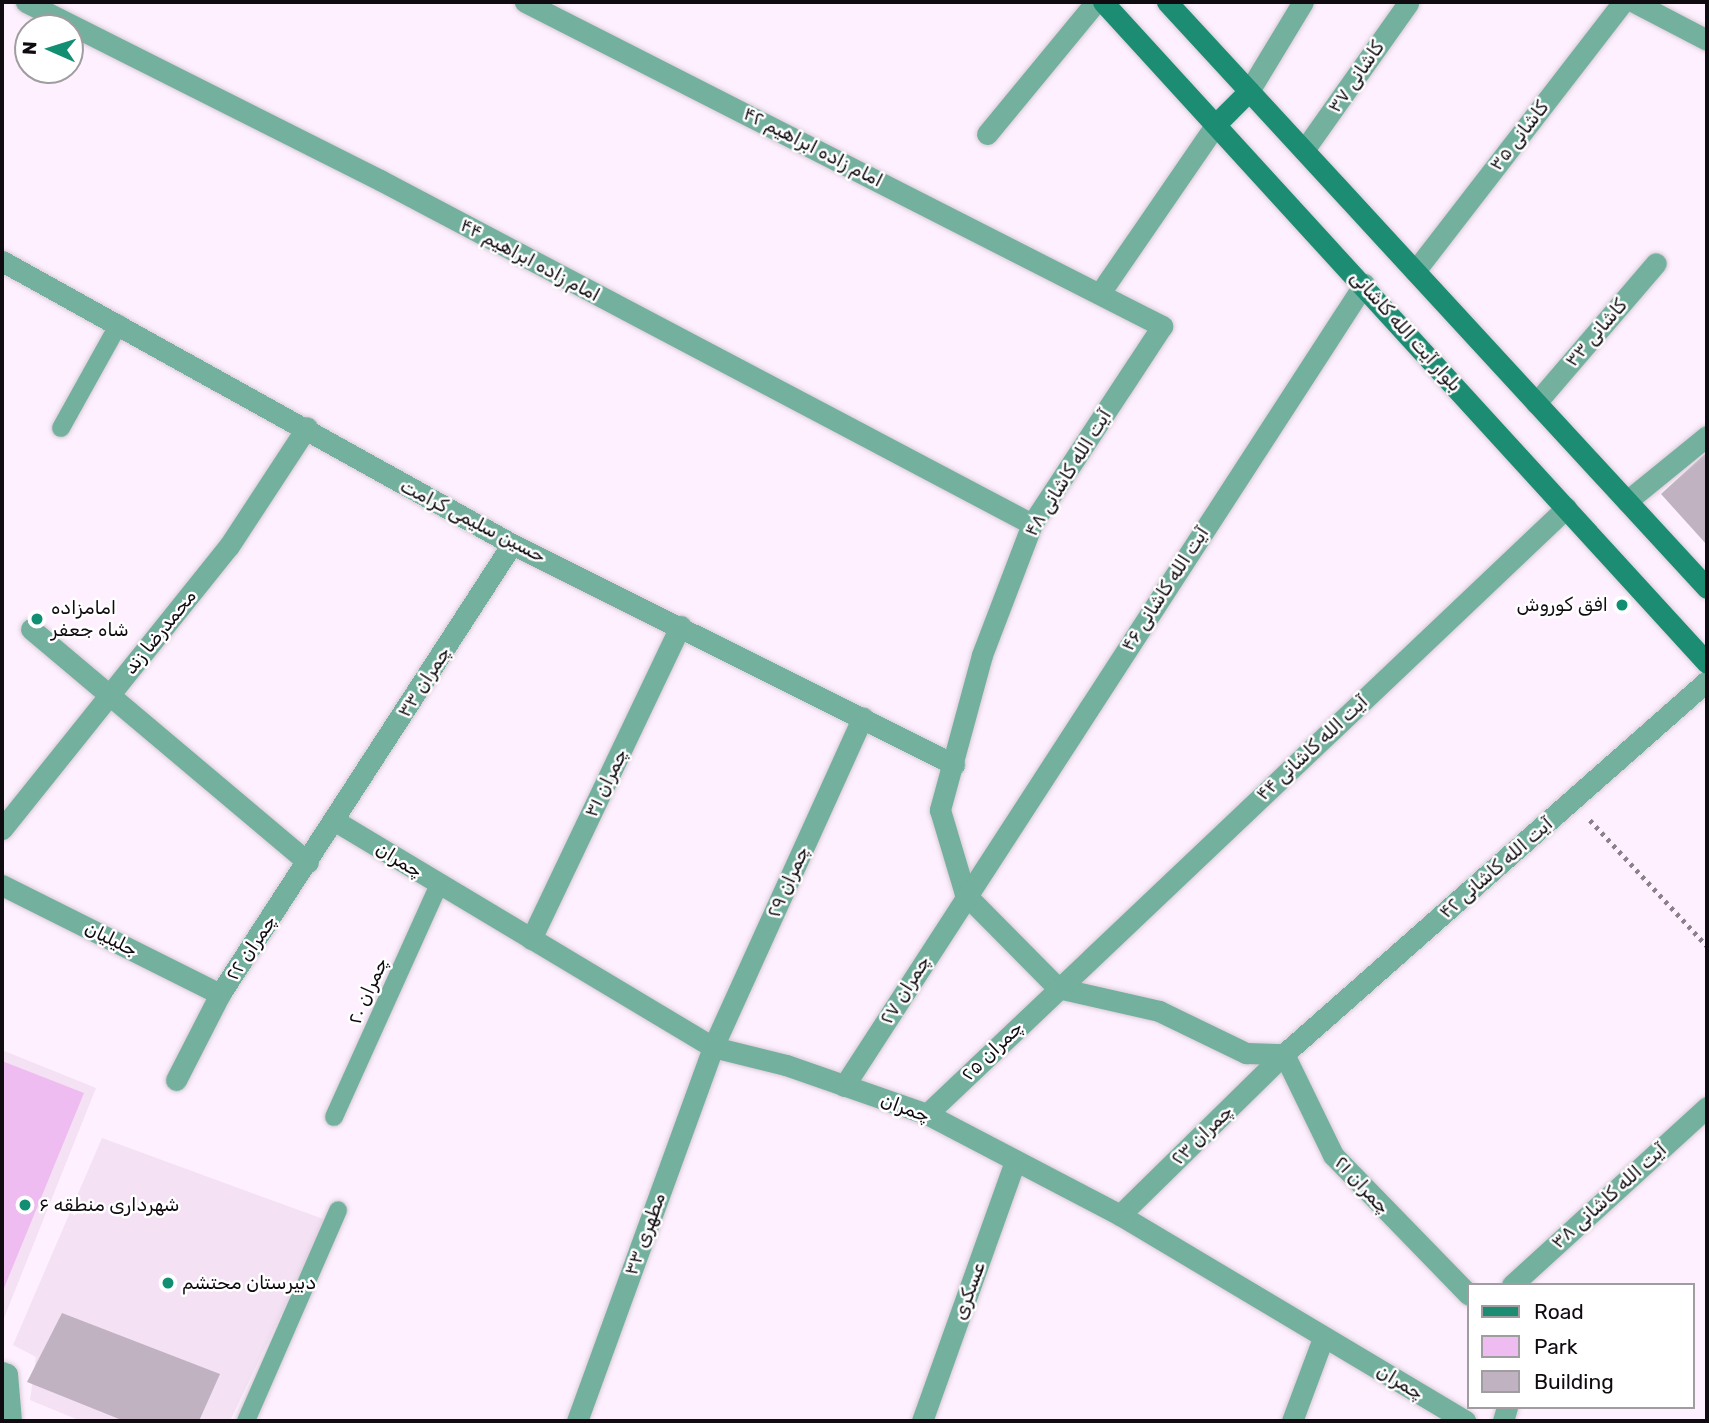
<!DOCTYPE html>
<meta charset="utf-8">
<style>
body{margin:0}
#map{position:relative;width:1709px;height:1423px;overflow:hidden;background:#fef0fe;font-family:Rubik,"Noto Naskh Arabic",sans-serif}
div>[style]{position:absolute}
.built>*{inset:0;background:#f4e1f4}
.green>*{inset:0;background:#eebcf0}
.building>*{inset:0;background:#c0b2c0}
.path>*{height:4.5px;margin-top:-2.25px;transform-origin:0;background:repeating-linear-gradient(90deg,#8b818b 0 3.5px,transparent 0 8.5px)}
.roads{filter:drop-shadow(0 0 2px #d8cbd8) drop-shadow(0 0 2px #d8cbd8)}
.service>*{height:18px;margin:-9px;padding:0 9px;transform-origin:9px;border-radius:9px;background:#73b09d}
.minor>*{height:21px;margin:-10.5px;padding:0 10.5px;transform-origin:10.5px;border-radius:10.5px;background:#73b09d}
.secondary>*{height:21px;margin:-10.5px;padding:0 10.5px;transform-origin:10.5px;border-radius:10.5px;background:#1c8d73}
.dots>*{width:19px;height:19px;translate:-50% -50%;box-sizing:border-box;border:4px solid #fff;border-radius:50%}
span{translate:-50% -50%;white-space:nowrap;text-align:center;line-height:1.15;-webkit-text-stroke:5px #fff;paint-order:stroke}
.street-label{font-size:19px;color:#100b10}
.poi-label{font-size:19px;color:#100b10}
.right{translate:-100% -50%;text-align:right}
.left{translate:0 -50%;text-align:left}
.frame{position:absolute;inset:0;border:4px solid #100b10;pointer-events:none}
.legend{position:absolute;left:1467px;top:1283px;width:228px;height:126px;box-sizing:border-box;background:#fff;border:2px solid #9f9d9f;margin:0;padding:9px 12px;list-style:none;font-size:21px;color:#100b10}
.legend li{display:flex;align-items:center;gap:14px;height:35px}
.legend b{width:35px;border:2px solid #9f9d9f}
.north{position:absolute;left:14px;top:14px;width:70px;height:70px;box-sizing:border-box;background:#fff;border:2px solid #9f9d9f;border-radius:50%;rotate:273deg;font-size:19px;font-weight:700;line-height:28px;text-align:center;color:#100b10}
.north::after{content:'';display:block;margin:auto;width:24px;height:32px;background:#128e73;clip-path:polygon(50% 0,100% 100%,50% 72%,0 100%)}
</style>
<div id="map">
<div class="built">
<div style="clip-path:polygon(2px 1050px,96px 1088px,2px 1323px)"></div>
<div style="clip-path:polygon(102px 1138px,326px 1220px,230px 1421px,81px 1421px,30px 1400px,36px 1357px,13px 1345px)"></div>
</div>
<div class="green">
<div style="clip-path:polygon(2px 1061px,84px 1093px,2px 1293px)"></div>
</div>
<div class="building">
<div style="clip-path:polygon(1707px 452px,1707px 545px,1661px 494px)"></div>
<div style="clip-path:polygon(62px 1313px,220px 1374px,199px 1421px,124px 1421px,27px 1382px)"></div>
</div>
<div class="path">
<div style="left:1590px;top:820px;width:172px;rotate:47.1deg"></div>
</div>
<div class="roads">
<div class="service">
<div style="left:61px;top:428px;width:119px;rotate:-60.9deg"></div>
<div style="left:334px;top:1117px;width:256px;rotate:-65.7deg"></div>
<div style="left:246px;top:1421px;width:230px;rotate:-66.4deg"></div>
</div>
<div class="minor">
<div style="left:26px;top:2px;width:396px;rotate:26.7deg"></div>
<div style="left:380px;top:180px;width:737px;rotate:27.82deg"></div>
<div style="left:525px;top:2px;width:715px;rotate:26.96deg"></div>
<div style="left:1162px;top:326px;width:237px;rotate:123.3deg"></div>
<div style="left:1032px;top:524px;width:140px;rotate:110.9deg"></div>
<div style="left:982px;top:655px;width:161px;rotate:105.2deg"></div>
<div style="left:940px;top:810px;width:88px;rotate:73.4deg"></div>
<div style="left:965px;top:894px;width:132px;rotate:45.3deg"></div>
<div style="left:1058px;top:988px;width:104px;rotate:12.8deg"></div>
<div style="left:1159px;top:1011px;width:97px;rotate:25.8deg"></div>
<div style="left:1246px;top:1053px;width:38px;rotate:2deg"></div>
<div style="left:1634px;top:2px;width:82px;rotate:27.5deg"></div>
<div style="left:1249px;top:91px;width:104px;rotate:-58.8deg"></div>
<div style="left:987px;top:134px;width:171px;rotate:-50.5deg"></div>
<div style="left:1304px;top:150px;width:180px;rotate:-54.7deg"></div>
<div style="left:2px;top:261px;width:583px;rotate:29.03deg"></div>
<div style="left:512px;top:544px;width:494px;rotate:26.5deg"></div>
<div style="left:1415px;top:271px;width:340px;rotate:-52.3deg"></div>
<div style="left:1100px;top:293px;width:206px;rotate:-55.5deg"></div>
<div style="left:1536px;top:403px;width:184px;rotate:-49.4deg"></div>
<div style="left:1627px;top:501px;width:103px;rotate:-39.1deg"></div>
<div style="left:31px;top:629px;width:362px;rotate:40.1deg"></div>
<div style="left:335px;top:821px;width:440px;rotate:30.9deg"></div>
<div style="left:713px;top:1047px;width:75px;rotate:13.9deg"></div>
<div style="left:786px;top:1065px;width:149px;rotate:19.2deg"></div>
<div style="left:927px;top:1114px;width:218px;rotate:27.6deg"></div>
<div style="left:1120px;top:1215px;width:402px;rotate:30.8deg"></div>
<div style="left:2px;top:829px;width:363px;rotate:-51.3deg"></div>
<div style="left:229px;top:546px;width:142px;rotate:-56.8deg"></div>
<div style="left:2px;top:885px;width:244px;rotate:26.6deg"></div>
<div style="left:531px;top:939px;width:347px;rotate:-64.5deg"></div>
<div style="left:1284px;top:1054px;width:112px;rotate:64.1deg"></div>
<div style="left:1333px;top:1155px;width:195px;rotate:45.8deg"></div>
<div style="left:176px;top:1080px;width:97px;rotate:-62.9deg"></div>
<div style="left:220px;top:994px;width:536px;rotate:-57.02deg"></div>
<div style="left:844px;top:1086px;width:956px;rotate:-57.04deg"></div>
<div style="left:927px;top:1114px;width:881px;rotate:-43.48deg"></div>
<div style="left:1120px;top:1215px;width:230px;rotate:-44.5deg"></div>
<div style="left:1284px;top:1054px;width:564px;rotate:-41.41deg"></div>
<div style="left:1512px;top:1285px;width:264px;rotate:-42.4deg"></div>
<div style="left:2px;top:1372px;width:5px;rotate:22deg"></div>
<div style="left:7px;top:1374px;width:47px;rotate:85.1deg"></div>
<div style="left:577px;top:1421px;width:398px;rotate:-70deg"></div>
<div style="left:713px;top:1047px;width:362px;rotate:-65.6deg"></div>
<div style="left:922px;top:1421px;width:276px;rotate:-70.3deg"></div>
<div style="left:1292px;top:1421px;width:89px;rotate:-69.5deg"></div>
<div style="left:1503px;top:1421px;width:15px;rotate:-74deg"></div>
</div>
<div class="secondary">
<div style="left:1103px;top:2px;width:895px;rotate:47.58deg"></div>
<div style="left:1167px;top:2px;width:797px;rotate:47.34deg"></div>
<div style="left:1217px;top:123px;width:45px;rotate:-45deg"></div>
</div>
</div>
<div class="dots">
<div style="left:1622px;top:605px;background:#128e73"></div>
<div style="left:37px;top:619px;background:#128e73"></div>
<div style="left:25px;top:1205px;background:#128e73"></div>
<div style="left:168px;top:1283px;background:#128e73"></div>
</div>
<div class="street-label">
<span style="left:1356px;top:77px;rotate:-55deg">کاشانی ۳۷</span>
<span style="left:1519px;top:136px;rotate:-52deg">کاشانی ۳۵</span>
<span style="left:813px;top:147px;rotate:27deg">امام زاده ابراهیم ۴۲</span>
<span style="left:530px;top:260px;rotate:28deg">امام زاده ابراهیم ۴۴</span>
<span style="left:1406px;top:331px;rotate:48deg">بلوار آیت الله کاشانی</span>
<span style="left:1596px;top:333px;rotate:-49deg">کاشانی ۳۳</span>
<span style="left:1068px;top:473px;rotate:-58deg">آیت الله کاشانی ۴۸</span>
<span style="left:473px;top:521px;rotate:27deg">حسین سلیمی کرامت</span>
<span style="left:1165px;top:589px;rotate:-57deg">آیت الله کاشانی ۴۶</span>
<span style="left:160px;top:632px;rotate:-51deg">محمدرضا زند</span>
<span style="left:424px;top:682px;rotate:-57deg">چمران ۳۳</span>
<span style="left:1312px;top:748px;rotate:-43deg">آیت الله کاشانی ۴۴</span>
<span style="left:606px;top:783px;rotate:-64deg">چمران ۳۱</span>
<span style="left:399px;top:860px;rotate:31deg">چمران</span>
<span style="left:1496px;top:868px;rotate:-41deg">آیت الله کاشانی ۴۲</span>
<span style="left:788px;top:882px;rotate:-66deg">چمران ۲۹</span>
<span style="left:111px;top:939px;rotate:26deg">جلیلیان</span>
<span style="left:251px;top:948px;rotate:-56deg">چمران ۲۲</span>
<span style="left:905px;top:990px;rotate:-58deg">چمران ۲۷</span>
<span style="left:368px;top:991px;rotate:-66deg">چمران ۲۰</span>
<span style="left:992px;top:1051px;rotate:-44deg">چمران ۲۵</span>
<span style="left:905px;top:1108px;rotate:20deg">چمران</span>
<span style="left:1202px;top:1135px;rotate:-44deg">چمران ۲۳</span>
<span style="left:1362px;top:1185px;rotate:47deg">چمران ۲۱</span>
<span style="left:1609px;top:1196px;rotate:-42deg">آیت الله کاشانی ۳۸</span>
<span style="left:645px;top:1234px;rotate:-70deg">مطهری ۳۳</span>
<span style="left:969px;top:1291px;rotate:-70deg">عسکری</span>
<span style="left:1400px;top:1382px;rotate:31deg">چمران</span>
</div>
<div class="poi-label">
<span class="right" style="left:1608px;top:605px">افق کوروش</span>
<span class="left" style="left:51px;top:619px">امامزاده<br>شاه جعفر</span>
<span class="left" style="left:39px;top:1205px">شهرداری منطقه ۶</span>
<span class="left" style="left:182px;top:1283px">دبیرستان محتشم</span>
</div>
<div class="frame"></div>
<ul class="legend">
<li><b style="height:9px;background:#1c8d73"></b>Road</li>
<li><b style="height:19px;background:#eebcf0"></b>Park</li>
<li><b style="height:19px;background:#c0b2c0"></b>Building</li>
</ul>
<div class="north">N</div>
</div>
